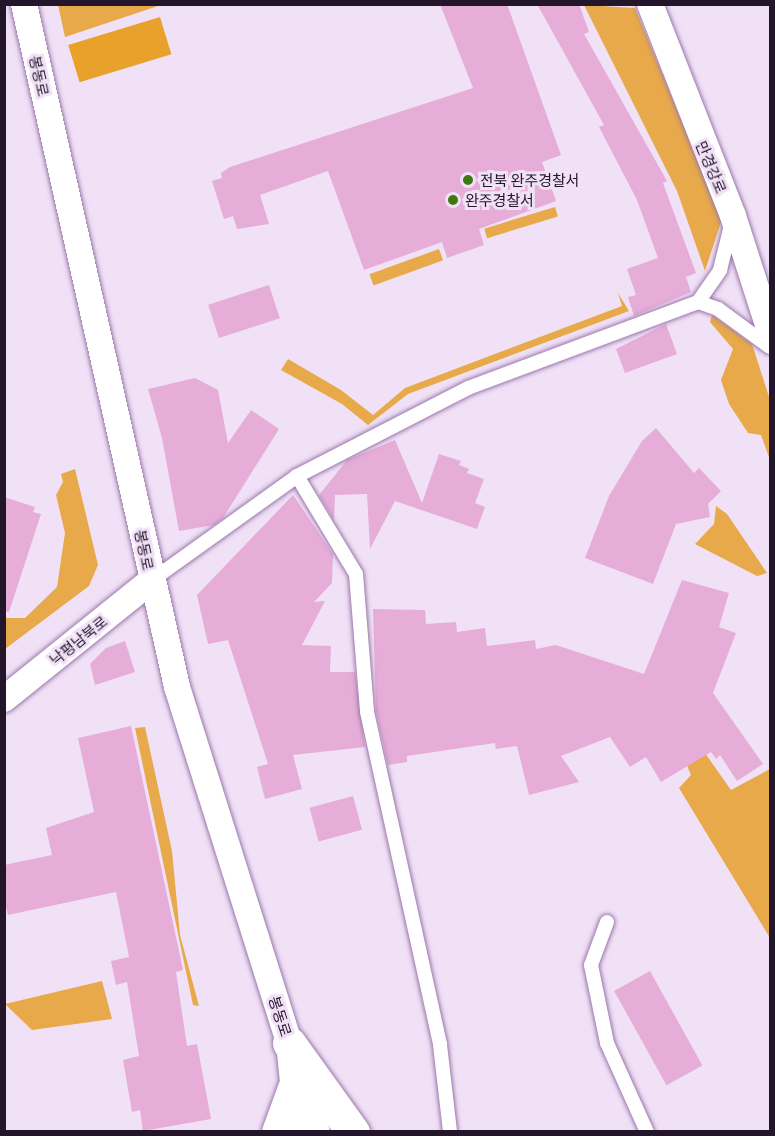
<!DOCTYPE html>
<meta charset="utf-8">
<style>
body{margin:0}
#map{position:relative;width:775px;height:1136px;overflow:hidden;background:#f0e1f7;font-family:Literata,"Noto Sans KR",serif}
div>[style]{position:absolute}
.green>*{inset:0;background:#e7a949;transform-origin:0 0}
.forest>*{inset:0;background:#e8a22b;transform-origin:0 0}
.building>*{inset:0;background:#e6add8;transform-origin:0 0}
.roads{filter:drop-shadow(0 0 2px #9b77ab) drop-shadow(0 0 2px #9b77ab)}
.lane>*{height:14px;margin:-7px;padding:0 7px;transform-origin:7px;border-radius:7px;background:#fff}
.street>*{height:26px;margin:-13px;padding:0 13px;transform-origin:13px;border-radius:13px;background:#fff}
.secondary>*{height:33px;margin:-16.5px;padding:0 16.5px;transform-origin:16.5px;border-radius:16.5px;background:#fff}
.dots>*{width:16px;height:16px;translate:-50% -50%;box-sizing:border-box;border:3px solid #f0e1f7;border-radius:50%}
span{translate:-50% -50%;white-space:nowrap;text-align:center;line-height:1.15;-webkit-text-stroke:6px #f0e1f7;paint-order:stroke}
.street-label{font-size:15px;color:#24162a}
.poi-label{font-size:15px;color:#24162a}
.left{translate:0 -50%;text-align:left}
.frame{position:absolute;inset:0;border:6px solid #24162a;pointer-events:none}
</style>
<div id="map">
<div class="green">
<div style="clip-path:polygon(58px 5px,58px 4px,161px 5px,65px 37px)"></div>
<div style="clip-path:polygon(584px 5px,635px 8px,722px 219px,705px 271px,677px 191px)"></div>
<div style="left:555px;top:207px;width:10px;height:74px;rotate:73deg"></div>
<div style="left:439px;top:249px;width:12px;height:74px;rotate:70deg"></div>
<div style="clip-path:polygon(618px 293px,629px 311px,408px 394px,368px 425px,342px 404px,281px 370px,288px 359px,341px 390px,373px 415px,405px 388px,622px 306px)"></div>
<div style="clip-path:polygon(712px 315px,752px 344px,770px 400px,770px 460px,761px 435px,748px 433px,729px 404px,721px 380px,733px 349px,710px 322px)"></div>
<div style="clip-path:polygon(75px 469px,98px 565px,89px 586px,5px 649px,5px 618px,25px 618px,57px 587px,65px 533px,56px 495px,63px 482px,61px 474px)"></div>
<div style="clip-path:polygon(716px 506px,727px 514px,767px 573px,757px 576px,695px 544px,714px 524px)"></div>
<div style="clip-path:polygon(676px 712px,731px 790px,770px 769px,770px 938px,679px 788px,691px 775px,678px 744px)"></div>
<div style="clip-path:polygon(145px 727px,172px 851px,180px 935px,199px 1006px,193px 1005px,135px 728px)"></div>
<div style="clip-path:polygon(102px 981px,112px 1019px,32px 1030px,5px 1004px)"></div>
</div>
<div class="forest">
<div style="left:160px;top:17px;width:39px;height:96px;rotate:73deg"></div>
</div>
<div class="building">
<div style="clip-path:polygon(440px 4px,507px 4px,561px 155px,542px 162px,556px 201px,479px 229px,484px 245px,447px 258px,442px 242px,364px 270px,328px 171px,260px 195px,269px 224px,237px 229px,233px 216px,224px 219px,212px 181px,222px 178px,221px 173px,230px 167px,473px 88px)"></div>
<div style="clip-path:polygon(537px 4px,579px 4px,589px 32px,584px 34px,667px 181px,663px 183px,696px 273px,686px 277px,691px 292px,634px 316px,628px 297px,636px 295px,627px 269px,658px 258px,637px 200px,599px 127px,604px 125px)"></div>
<div style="left:269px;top:285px;width:35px;height:64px;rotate:72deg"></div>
<div style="clip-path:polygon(666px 324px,677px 354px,625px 373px,616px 349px)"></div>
<div style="clip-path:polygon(195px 378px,218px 390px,228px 443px,251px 410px,279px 429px,223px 518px,214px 525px,179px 531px,162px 438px,148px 389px)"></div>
<div style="clip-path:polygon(656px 428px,694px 473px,699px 468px,721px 491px,708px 504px,710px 517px,676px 524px,653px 584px,585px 558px,609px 496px,642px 441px)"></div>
<div style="clip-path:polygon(395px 440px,422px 503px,439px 454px,461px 461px,459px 465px,469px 469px,467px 473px,484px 479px,475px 503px,485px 507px,477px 529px,395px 501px,370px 549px,367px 494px,335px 495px,334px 520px,319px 495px,347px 460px)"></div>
<div style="clip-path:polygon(293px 495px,333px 554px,332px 583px,314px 602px,325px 601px,302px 645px,331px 646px,330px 672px,355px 672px,365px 747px,293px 755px,302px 789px,265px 799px,257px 767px,268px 764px,228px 640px,208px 644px,197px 595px)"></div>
<div style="clip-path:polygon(4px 497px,35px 507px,33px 512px,41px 514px,9px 612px,4px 611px)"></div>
<div style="clip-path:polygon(682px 580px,729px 593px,719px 627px,736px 633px,713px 693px,763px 764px,737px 781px,720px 755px,716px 759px,711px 752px,661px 782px,646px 757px,630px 767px,610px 737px,561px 756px,579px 782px,529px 795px,517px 746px,496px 749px,495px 743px,407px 756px,407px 762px,388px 765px,376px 711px,373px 609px,425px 610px,426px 624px,456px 622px,457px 632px,485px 628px,487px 646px,535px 640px,536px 649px,556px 645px,644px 674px)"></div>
<div style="clip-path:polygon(125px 641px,135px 672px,95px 685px,90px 664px,106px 648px)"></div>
<div style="clip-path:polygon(131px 726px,183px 970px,176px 972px,187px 1046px,197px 1044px,211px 1119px,143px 1131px,140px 1110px,132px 1112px,123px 1060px,139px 1056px,127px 982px,116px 985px,111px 961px,129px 957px,116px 892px,8px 915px,4px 900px,4px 865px,52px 855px,46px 828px,94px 812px,78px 738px)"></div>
<div style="left:353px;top:796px;width:35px;height:45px;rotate:75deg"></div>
<div style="left:650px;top:971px;width:108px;height:41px;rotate:61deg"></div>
</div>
<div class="roads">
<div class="lane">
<div style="left:698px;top:302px;width:39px;rotate:-55deg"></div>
<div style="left:720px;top:270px;width:50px;rotate:-76.2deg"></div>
<div style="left:297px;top:476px;width:114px;rotate:59deg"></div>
<div style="left:356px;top:574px;width:138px;rotate:85.4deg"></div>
<div style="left:367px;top:712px;width:341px;rotate:77.6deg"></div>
<div style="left:440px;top:1045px;width:88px;rotate:83.4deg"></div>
<div style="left:152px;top:580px;width:178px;rotate:-35.6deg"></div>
<div style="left:297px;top:476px;width:192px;rotate:-27.2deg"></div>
<div style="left:468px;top:388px;width:246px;rotate:-20.5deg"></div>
<div style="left:698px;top:302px;width:21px;rotate:19deg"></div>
<div style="left:718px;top:309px;width:64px;rotate:36.2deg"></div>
<div style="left:607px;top:922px;width:46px;rotate:110.4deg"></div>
<div style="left:591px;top:965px;width:80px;rotate:78.4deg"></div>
<div style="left:607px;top:1043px;width:98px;rotate:65.8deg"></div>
</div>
<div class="street">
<div style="left:24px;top:4px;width:700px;rotate:77.37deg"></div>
<div style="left:177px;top:687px;width:373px;rotate:72.5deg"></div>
<div style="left:289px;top:1043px;width:89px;rotate:84.2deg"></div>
<div style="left:650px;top:4px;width:228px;rotate:68.6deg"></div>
<div style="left:733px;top:216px;width:121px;rotate:72.2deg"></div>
<div style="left:4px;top:699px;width:190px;rotate:-38.8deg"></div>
<div style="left:299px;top:1096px;width:40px;rotate:63.4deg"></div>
</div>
<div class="secondary">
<div style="left:289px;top:1043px;width:110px;rotate:54.3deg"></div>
<div style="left:278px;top:1132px;width:47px;rotate:-70deg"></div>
</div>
</div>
<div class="dots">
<div style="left:468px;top:180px;background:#3e780e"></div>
<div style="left:453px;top:200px;background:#3e780e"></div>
</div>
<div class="street-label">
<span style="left:40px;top:76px;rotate:77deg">봉동로</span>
<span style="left:712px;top:167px;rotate:67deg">만경강로</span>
<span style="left:145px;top:550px;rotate:78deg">봉동로</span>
<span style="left:78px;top:640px;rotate:-39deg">낙평남북로</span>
<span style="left:281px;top:1016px;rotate:72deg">봉동로</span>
</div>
<div class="poi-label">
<span class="left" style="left:480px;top:180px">전북 완주경찰서</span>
<span class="left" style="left:465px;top:200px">완주경찰서</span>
</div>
<div class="frame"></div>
</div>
